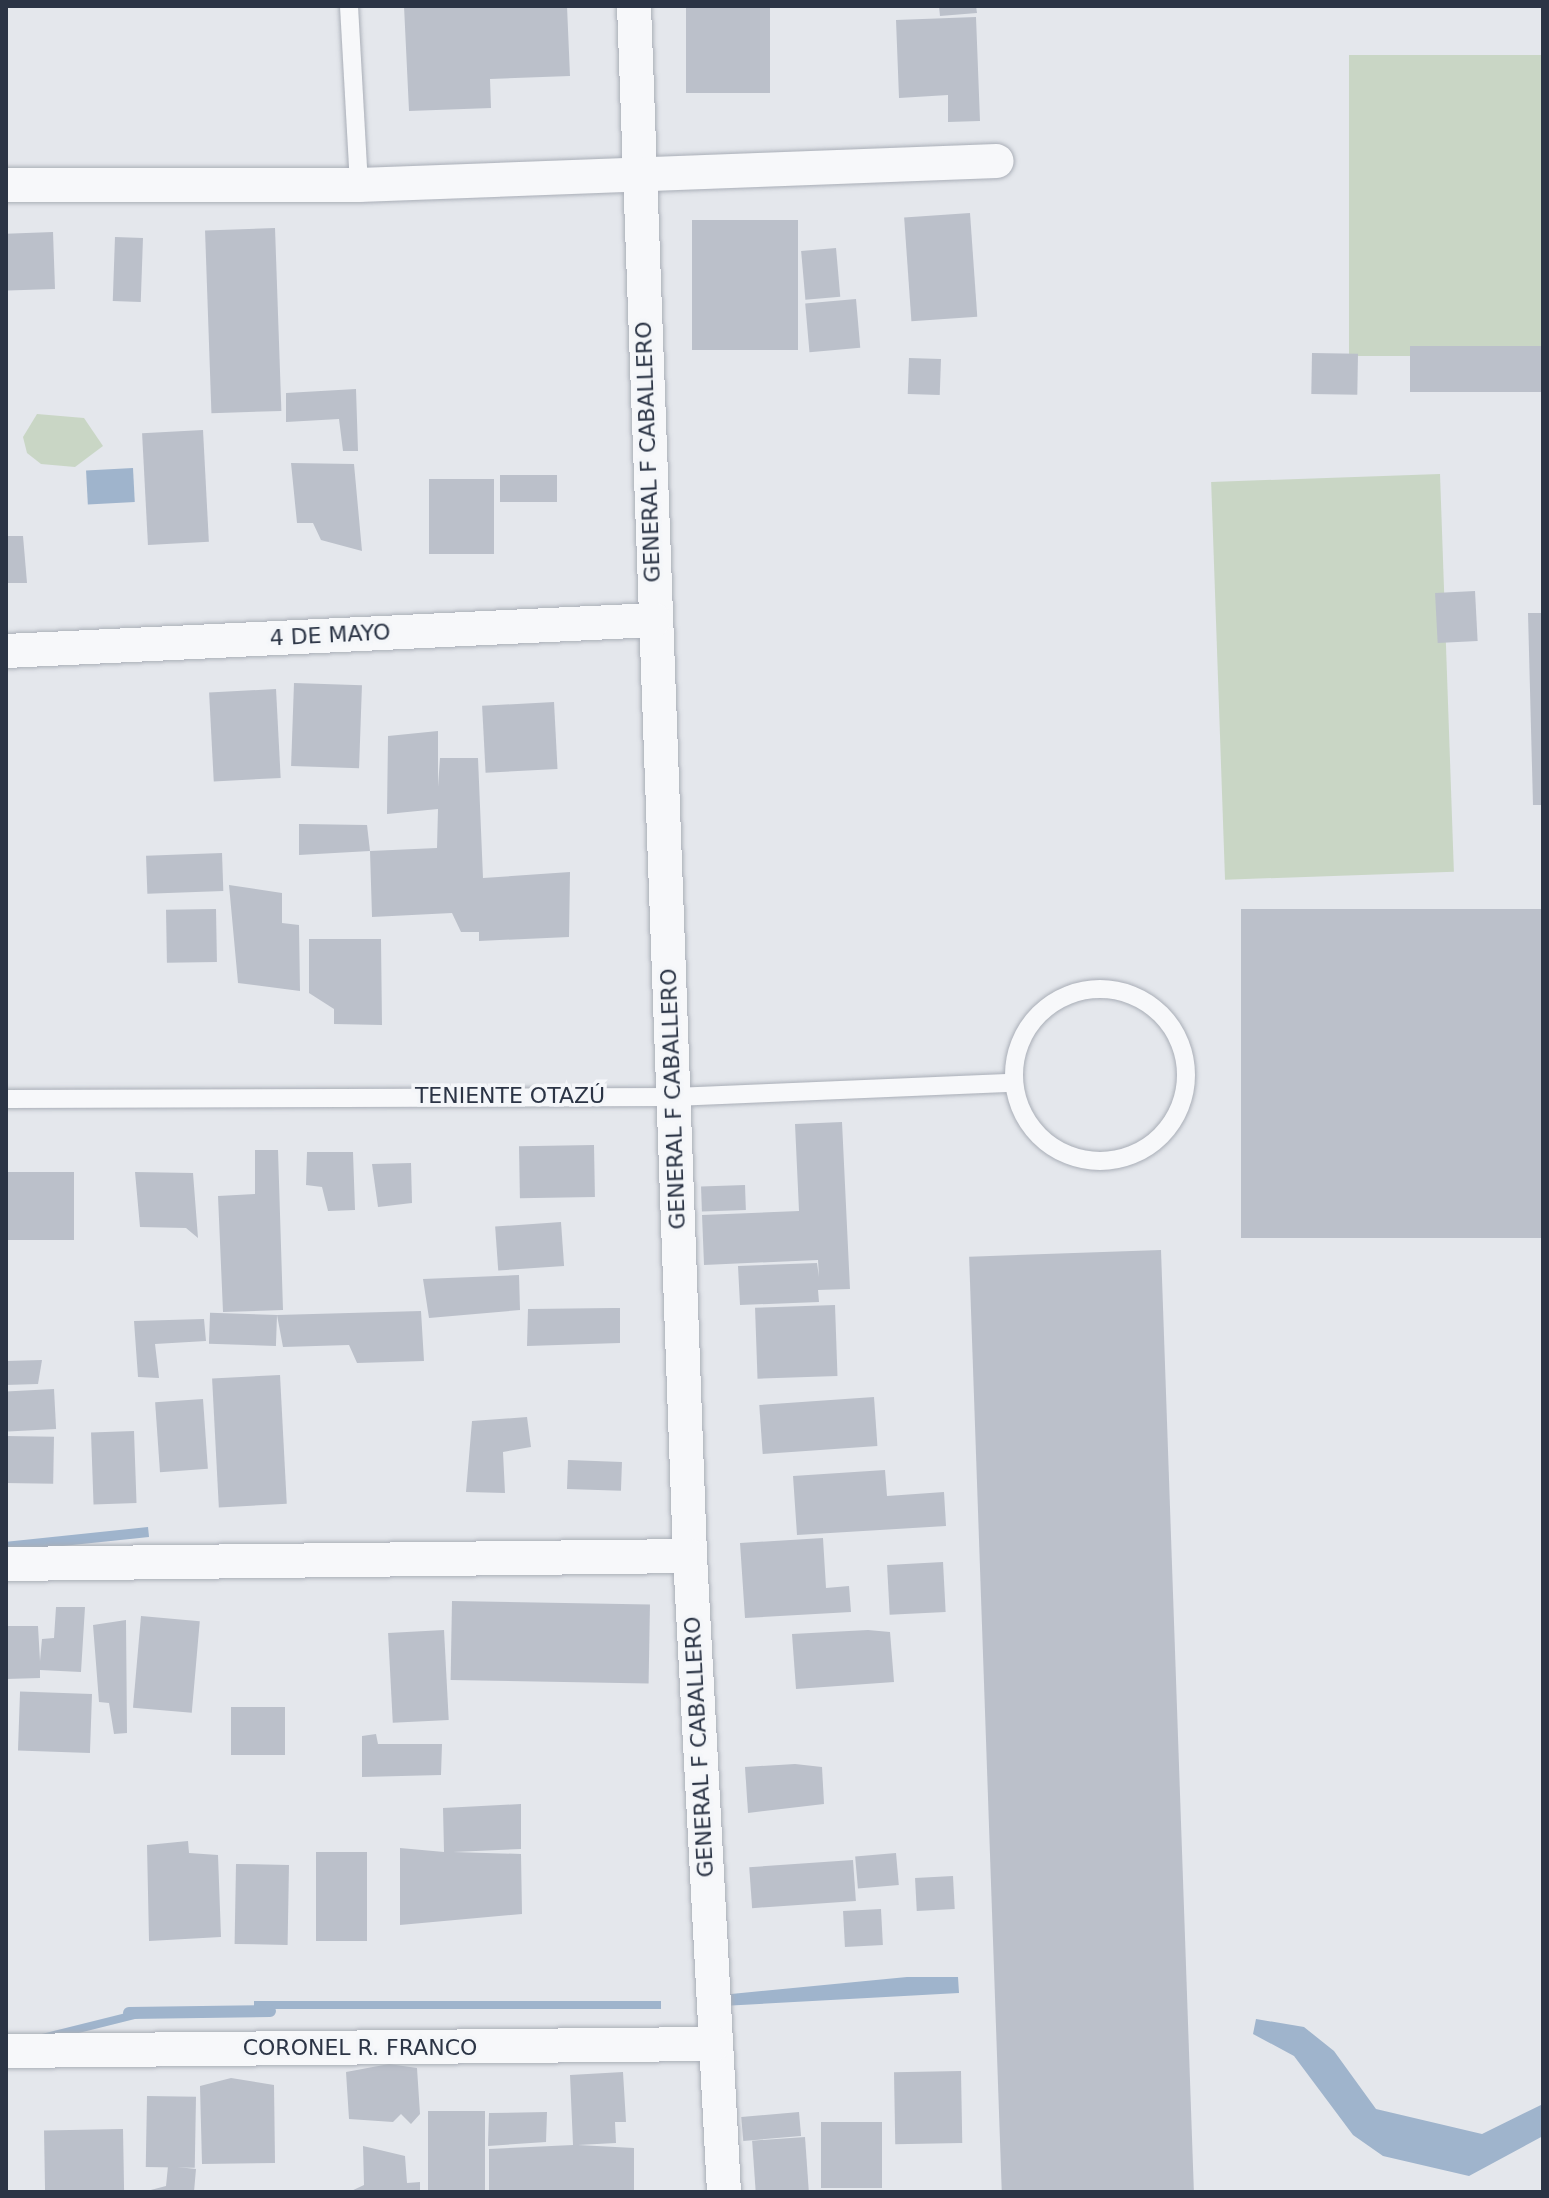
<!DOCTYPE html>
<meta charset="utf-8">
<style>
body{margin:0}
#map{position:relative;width:1549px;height:2198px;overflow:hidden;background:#e4e7ec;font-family:"DejaVu Sans",sans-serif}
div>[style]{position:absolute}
.green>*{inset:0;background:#c9d6c5;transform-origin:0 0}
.water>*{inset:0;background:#9fb4cc;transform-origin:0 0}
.stream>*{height:12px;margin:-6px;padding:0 6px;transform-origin:6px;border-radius:6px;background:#9fb4cc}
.building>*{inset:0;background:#bbc0ca;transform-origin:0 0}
.roads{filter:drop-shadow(0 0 2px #a9aeb7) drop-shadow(0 0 2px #a9aeb7)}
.service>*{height:18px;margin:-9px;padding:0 9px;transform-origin:9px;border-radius:9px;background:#f7f8fa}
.service>.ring{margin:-9px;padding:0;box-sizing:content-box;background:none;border:18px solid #f7f8fa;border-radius:50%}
.minor>*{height:34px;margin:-17px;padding:0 17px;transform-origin:17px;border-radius:17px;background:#f7f8fa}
span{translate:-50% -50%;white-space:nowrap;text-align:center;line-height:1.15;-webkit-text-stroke:7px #f4f6f9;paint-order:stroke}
.street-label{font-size:22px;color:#2b3445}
.frame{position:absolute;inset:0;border:8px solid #2b3445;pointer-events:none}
</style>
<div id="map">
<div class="green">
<div style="left:1543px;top:55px;width:301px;height:194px;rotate:90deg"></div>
<div style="clip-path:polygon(37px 414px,84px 418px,103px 446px,75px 467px,41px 464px,27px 453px,23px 437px)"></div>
<div style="left:1440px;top:474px;width:398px;height:229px;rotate:88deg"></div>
</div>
<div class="water">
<div style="left:133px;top:468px;width:34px;height:47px;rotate:87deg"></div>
<div style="left:148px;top:1527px;width:10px;height:142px;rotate:84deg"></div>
<div style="clip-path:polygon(907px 1977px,958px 1977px,959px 1993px,722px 2006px,721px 1995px)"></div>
<div style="left:661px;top:2001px;width:8px;height:407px;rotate:90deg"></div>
<div style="left:142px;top:2009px;width:8px;height:136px;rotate:76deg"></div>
<div style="clip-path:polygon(1256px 2019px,1304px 2027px,1334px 2051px,1376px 2109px,1482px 2134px,1543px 2104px,1543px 2136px,1469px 2176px,1383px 2156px,1353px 2135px,1294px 2056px,1253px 2034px)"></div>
</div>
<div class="stream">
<div style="left:129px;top:2013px;width:141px;rotate:-0.8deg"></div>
</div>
<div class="building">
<div style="clip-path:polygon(404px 6px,567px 6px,570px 76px,490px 79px,491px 108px,409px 111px)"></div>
<div style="left:686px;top:6px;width:84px;height:87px"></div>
<div style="clip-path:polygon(939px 6px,976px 6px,977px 13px,940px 16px)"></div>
<div style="clip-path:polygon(976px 17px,980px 121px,948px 122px,948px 95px,899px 98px,896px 20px)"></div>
<div style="left:970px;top:213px;width:104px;height:66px;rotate:86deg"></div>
<div style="left:692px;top:220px;width:106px;height:130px"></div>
<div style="left:275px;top:228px;width:183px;height:70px;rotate:88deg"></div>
<div style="left:53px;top:232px;width:57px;height:47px;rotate:88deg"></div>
<div style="left:115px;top:237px;width:28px;height:64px;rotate:2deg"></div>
<div style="left:836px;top:248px;width:49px;height:35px;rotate:85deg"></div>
<div style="left:856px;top:299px;width:49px;height:51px;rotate:85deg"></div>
<div style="left:1543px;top:346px;width:46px;height:133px;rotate:90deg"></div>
<div style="left:1312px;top:353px;width:46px;height:41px;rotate:1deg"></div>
<div style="left:909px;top:358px;width:32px;height:36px;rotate:2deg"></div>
<div style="clip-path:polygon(356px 389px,358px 451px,343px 451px,339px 419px,286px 422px,286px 393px)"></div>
<div style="left:203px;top:430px;width:112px;height:61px;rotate:87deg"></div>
<div style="clip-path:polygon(291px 463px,354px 464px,362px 551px,321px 540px,313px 523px,297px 523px)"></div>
<div style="left:500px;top:475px;width:57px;height:27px"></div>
<div style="left:429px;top:479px;width:65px;height:75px"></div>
<div style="clip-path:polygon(6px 536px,23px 536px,27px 583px,6px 583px)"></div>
<div style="left:1475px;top:591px;width:50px;height:40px;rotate:87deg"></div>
<div style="clip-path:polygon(1528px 613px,1543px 613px,1543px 805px,1533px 805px)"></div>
<div style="left:294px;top:683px;width:68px;height:83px;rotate:2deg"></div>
<div style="left:276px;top:689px;width:89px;height:67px;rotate:87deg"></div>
<div style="left:554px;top:702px;width:67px;height:72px;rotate:87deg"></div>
<div style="clip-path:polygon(438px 731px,438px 787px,440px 758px,478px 758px,483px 878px,570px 872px,569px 937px,479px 941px,479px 932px,461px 932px,452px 913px,372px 917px,370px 851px,437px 848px,438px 809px,387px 814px,388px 736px)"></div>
<div style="clip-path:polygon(299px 824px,367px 825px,370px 851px,299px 855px)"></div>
<div style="left:222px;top:853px;width:38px;height:76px;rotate:88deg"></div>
<div style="clip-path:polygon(229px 885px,282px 893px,282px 923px,299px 925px,300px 991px,238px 983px)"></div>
<div style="left:216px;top:909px;width:53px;height:50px;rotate:89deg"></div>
<div style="left:1543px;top:909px;width:329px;height:302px;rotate:90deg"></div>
<div style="clip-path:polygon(309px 939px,381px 939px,382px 1025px,334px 1024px,334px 1009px,309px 993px)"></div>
<div style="clip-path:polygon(842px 1122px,850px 1289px,818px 1290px,819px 1302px,740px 1305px,738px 1266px,817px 1263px,819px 1277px,818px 1260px,704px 1265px,702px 1215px,799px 1211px,795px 1124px)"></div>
<div style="left:594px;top:1145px;width:52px;height:75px;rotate:89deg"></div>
<div style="clip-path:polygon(255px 1150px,278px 1150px,283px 1310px,223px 1312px,218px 1196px,255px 1194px)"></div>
<div style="clip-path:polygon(307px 1152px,353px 1152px,355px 1210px,328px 1211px,322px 1187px,306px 1185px)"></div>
<div style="clip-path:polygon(411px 1163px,412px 1203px,378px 1207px,372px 1164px)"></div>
<div style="left:6px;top:1172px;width:68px;height:68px"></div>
<div style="clip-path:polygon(135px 1172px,193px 1173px,198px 1238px,186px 1228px,140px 1227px)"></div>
<div style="left:745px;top:1185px;width:25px;height:44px;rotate:88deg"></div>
<div style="left:561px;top:1222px;width:44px;height:66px;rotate:86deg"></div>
<div style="left:1161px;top:1250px;width:941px;height:192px;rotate:88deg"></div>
<div style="clip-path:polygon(519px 1275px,520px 1310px,429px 1318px,423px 1279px)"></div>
<div style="left:835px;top:1305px;width:71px;height:80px;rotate:88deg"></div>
<div style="clip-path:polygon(613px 1308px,620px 1308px,620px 1343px,527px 1346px,528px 1309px)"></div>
<div style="clip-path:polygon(421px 1311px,424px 1361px,357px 1363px,349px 1345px,283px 1347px,277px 1315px)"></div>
<div style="left:277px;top:1315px;width:31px;height:67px;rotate:92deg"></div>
<div style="clip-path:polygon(204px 1319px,206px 1341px,155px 1344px,159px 1378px,138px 1377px,134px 1321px)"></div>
<div style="clip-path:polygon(42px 1360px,38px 1384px,6px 1385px,6px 1361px)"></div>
<div style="left:280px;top:1375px;width:129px;height:68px;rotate:87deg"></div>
<div style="left:54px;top:1389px;width:40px;height:48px;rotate:87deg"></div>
<div style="left:874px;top:1397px;width:49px;height:115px;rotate:86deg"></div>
<div style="left:203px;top:1399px;width:70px;height:48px;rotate:86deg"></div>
<div style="clip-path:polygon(527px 1417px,531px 1447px,503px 1452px,505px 1493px,466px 1492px,472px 1421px)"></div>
<div style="left:134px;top:1431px;width:72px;height:43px;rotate:88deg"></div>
<div style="left:6px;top:1436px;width:48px;height:47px;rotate:1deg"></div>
<div style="left:568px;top:1460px;width:54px;height:29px;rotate:2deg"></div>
<div style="clip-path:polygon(885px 1470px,887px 1496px,944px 1492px,946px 1526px,797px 1535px,793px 1476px)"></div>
<div style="clip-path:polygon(823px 1538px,826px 1588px,849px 1586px,851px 1612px,745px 1618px,740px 1543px)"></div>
<div style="left:943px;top:1562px;width:50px;height:56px;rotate:87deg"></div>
<div style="left:452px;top:1601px;width:198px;height:79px;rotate:1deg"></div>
<div style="clip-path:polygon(56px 1607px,85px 1607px,81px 1672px,40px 1670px,40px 1678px,6px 1679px,6px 1626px,38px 1626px,40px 1661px,42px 1639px,54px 1638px)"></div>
<div style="left:141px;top:1616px;width:59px;height:92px;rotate:5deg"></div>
<div style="clip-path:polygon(126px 1620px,127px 1733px,114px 1734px,109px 1703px,99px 1702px,93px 1625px)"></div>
<div style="left:444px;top:1630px;width:90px;height:56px;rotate:87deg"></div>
<div style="clip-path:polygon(868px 1630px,890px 1632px,894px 1682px,796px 1689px,792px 1634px)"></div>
<div style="left:92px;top:1694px;width:59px;height:72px;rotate:92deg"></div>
<div style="left:231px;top:1707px;width:54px;height:48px"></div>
<div style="clip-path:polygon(376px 1734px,378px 1744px,442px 1744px,441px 1775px,362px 1777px,362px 1736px)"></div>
<div style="clip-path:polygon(795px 1764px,822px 1767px,824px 1804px,748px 1813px,745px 1767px)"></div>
<div style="clip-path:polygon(521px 1804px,521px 1849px,453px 1852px,521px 1854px,522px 1914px,400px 1925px,400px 1848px,444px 1852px,443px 1808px)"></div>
<div style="clip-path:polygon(188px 1841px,189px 1853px,218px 1855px,221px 1937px,149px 1941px,147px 1845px)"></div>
<div style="left:316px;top:1852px;width:51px;height:89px"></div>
<div style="left:896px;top:1853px;width:32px;height:41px;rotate:85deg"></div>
<div style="left:853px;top:1860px;width:41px;height:104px;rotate:86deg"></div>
<div style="left:236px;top:1864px;width:53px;height:80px;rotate:1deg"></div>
<div style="left:953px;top:1876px;width:33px;height:38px;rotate:87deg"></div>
<div style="left:881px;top:1909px;width:36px;height:38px;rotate:87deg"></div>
<div style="clip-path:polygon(389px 2064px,417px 2068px,420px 2114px,411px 2124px,401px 2114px,393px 2122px,349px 2119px,346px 2072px)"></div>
<div style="left:961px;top:2071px;width:72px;height:67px;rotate:89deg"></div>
<div style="clip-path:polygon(623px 2072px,626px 2122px,615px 2122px,616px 2143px,578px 2145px,634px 2148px,634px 2192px,489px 2192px,489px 2149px,573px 2145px,570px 2075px)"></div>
<div style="clip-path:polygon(231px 2078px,274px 2085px,275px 2163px,202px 2164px,200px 2086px)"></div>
<div style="left:147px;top:2096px;width:49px;height:71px;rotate:1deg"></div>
<div style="left:485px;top:2111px;width:81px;height:57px;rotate:90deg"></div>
<div style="clip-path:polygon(547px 2112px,546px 2142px,488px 2146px,489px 2113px)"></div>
<div style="left:799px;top:2112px;width:24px;height:58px;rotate:85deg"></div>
<div style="left:821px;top:2122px;width:61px;height:66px"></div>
<div style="left:123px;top:2129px;width:63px;height:79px;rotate:89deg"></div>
<div style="left:805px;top:2137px;width:55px;height:53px;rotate:86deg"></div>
<div style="clip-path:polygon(363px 2146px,405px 2156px,407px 2183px,420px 2182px,420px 2192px,349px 2192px,364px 2185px)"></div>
<div style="clip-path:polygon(168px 2166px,196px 2169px,194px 2192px,143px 2192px,166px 2186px)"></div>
</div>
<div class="roads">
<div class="service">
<div style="left:349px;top:6px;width:179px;rotate:86.8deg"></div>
<div class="ring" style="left:1014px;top:989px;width:154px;height:154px"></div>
<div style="left:6px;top:1099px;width:668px;rotate:-0.17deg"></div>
<div style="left:674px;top:1097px;width:339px;rotate:-2.4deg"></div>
</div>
<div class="minor">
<div style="left:634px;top:6px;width:1551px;rotate:87.93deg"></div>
<div style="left:690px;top:1556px;width:637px;rotate:86.94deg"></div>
<div style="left:6px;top:185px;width:353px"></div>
<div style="left:359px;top:185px;width:638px;rotate:-2.15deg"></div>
<div style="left:6px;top:651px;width:649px;rotate:-2.74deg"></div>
<div style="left:6px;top:1564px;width:684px;rotate:-0.67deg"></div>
<div style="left:6px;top:2051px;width:708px;rotate:-0.57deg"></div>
</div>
</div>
<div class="street-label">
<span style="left:648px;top:452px;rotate:-92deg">GENERAL F CABALLERO</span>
<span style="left:330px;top:635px;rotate:-3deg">4 DE MAYO</span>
<span style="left:510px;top:1096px">TENIENTE OTAZÚ</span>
<span style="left:673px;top:1099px;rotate:-92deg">GENERAL F CABALLERO</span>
<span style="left:699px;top:1747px;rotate:-93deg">GENERAL F CABALLERO</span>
<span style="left:360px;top:2048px">CORONEL R. FRANCO</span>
</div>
<div class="frame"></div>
</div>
